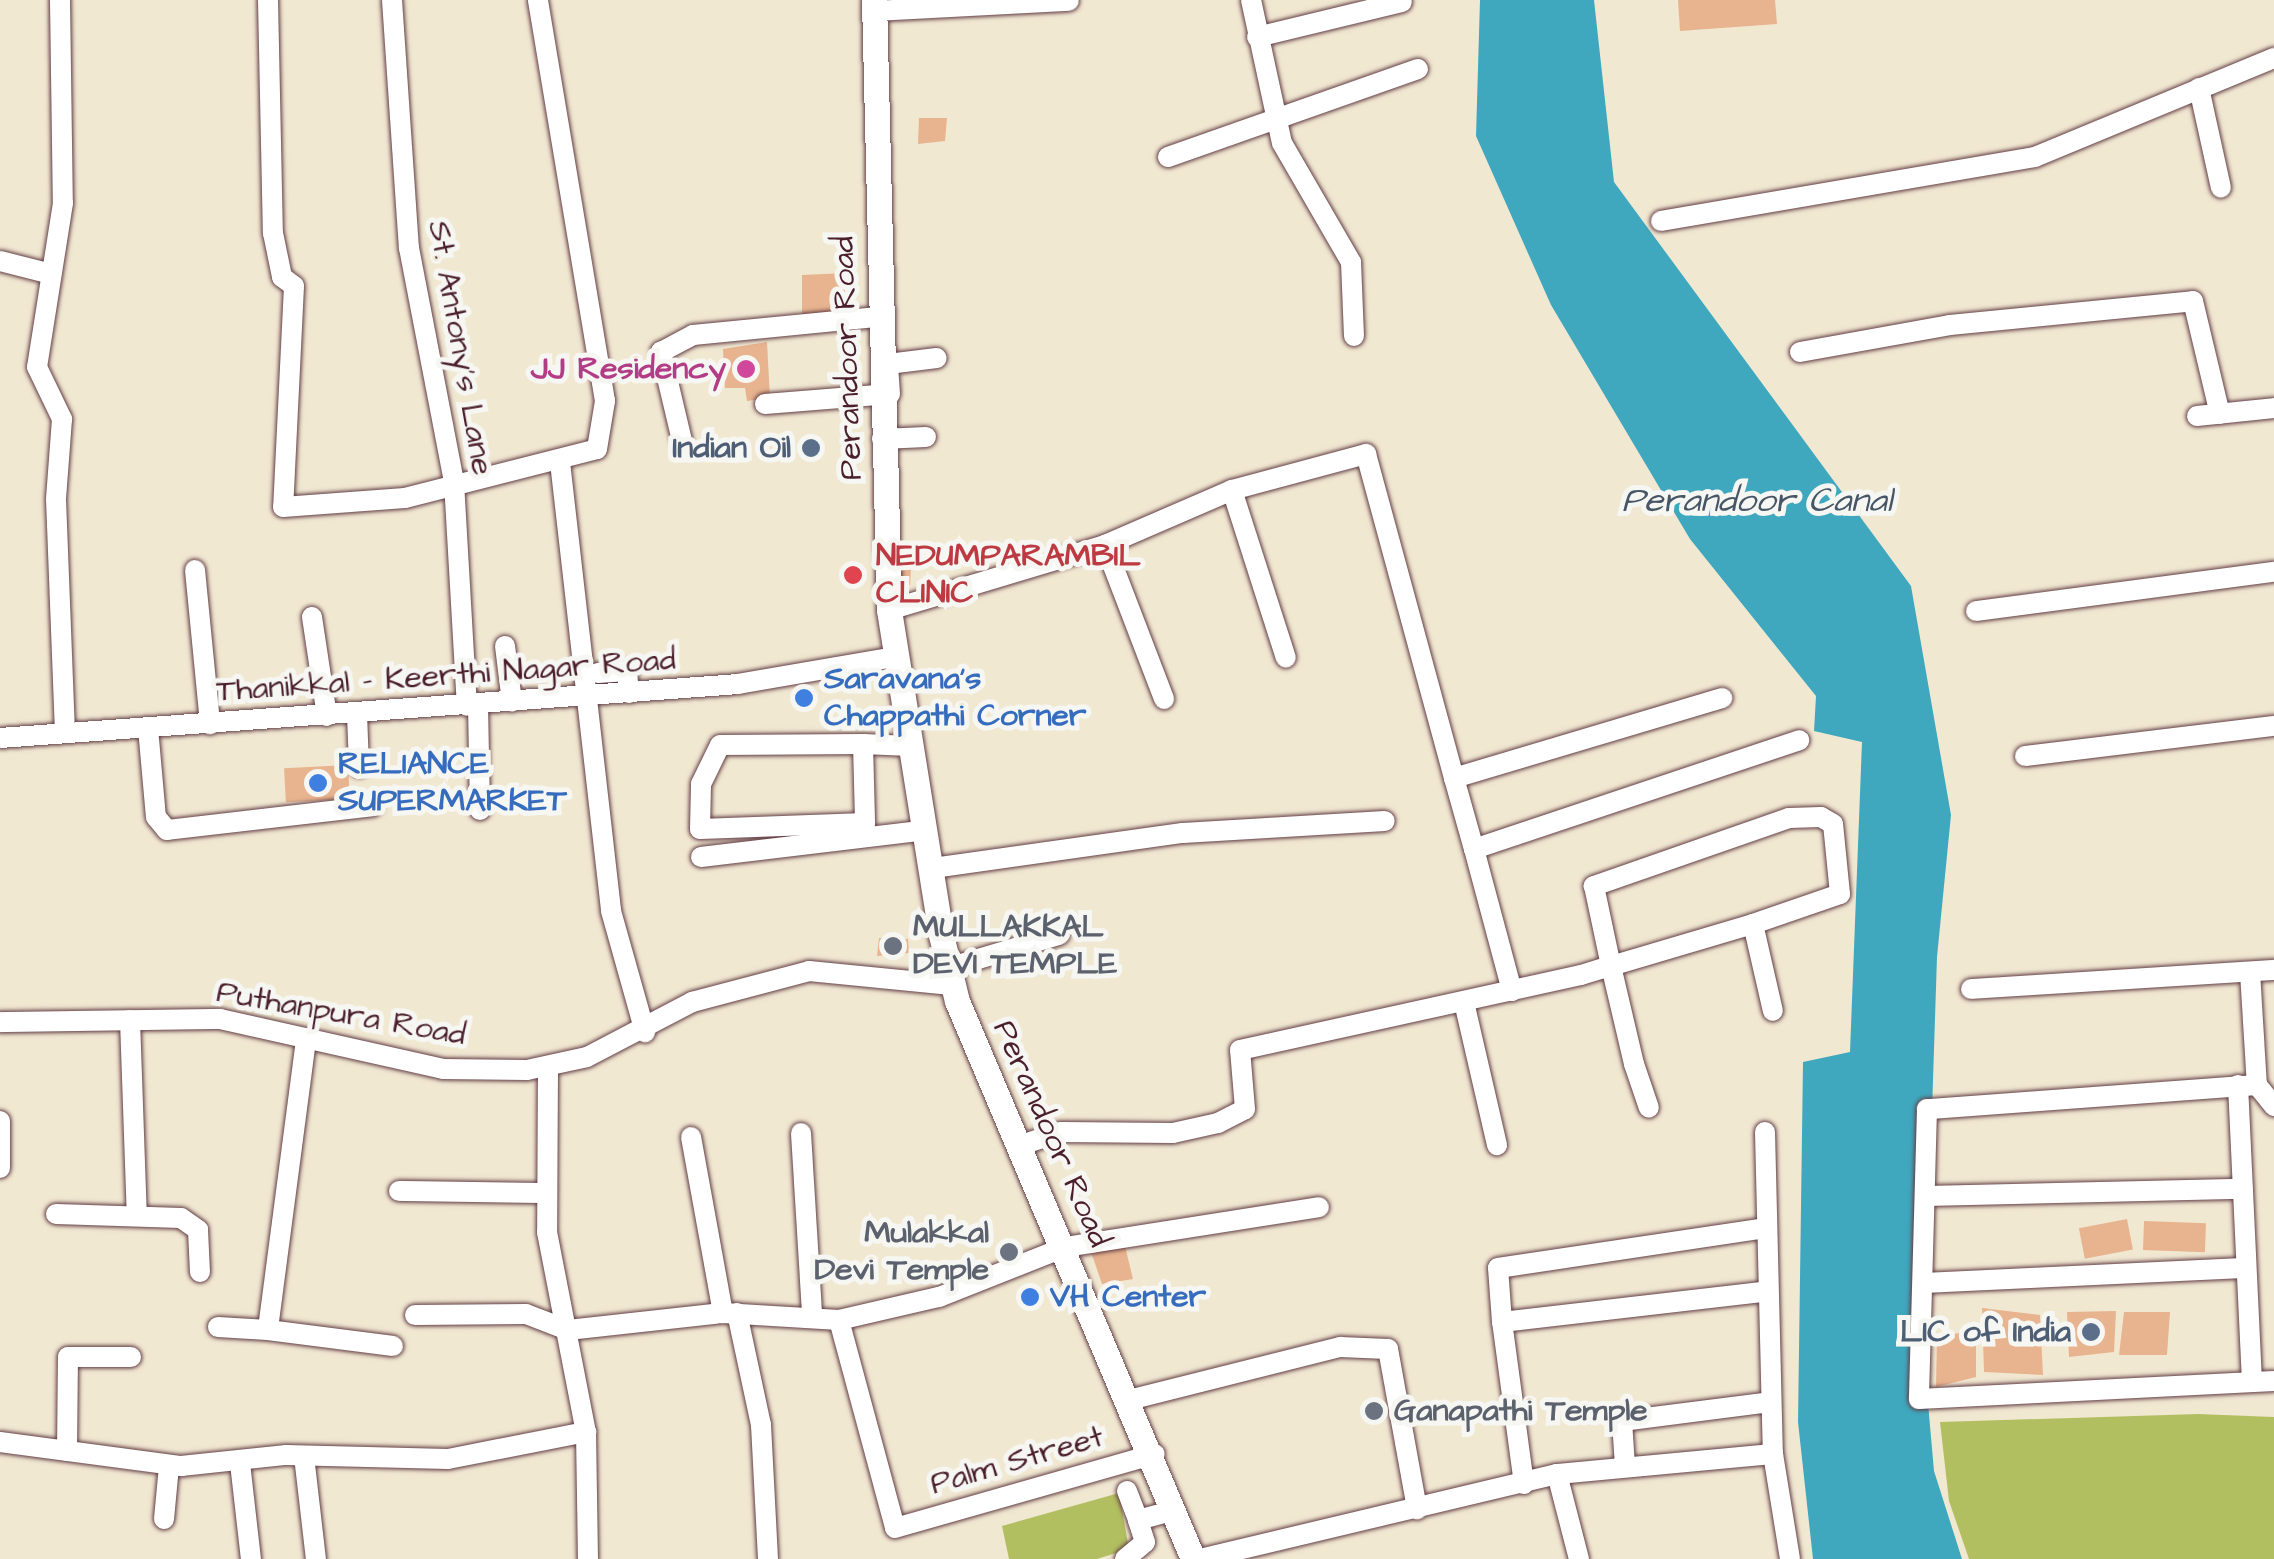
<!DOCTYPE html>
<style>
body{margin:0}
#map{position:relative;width:2274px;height:1559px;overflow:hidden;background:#f1e8d2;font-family:"Architects Daughter",sans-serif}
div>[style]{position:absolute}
.green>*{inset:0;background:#b2bf61}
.water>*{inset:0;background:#3fa8bf}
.building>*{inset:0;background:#e8b48f;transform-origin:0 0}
.roads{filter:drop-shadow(0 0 2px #633d44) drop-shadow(0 0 2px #633d44)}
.minor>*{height:20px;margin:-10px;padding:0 10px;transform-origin:10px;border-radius:10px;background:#fff}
.major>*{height:25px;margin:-12.5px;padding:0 12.5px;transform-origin:12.5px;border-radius:12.5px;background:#fff}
.dots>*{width:28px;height:28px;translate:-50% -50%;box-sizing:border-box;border:5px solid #f6f6f2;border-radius:50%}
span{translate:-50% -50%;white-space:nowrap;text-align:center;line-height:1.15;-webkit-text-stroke:10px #f6f6f2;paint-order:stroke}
.street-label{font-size:32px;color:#4a1f2b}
.hotel-label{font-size:32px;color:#b23c85;font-weight:700}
.right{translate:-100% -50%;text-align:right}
.service-label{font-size:32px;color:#4e5e75;font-weight:700}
.health-label{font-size:32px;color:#be3a42;font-weight:700}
.left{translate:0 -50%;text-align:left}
.shop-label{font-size:32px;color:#366cbe;font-weight:700}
.worship-label{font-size:32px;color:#5b616d;font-weight:700}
.water-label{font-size:35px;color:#465666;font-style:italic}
</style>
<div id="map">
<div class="green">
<div style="clip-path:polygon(2198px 1414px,2274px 1417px,2274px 1559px,1969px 1559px,1949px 1501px,1940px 1422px)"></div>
<div style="clip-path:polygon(1119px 1493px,1129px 1549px,1097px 1559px,1009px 1559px,1002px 1526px)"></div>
</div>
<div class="water">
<div style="clip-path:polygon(1480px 0,1594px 0,1614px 182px,1911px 586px,1951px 815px,1937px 957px,1924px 1358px,1934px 1471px,1962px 1559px,1813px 1559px,1798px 1422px,1803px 1062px,1850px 1052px,1862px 742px,1814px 731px,1816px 696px,1690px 539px,1551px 305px,1476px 136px)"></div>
</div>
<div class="building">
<div style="clip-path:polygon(1678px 0,1775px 0,1777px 24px,1680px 31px)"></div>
<div style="clip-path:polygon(919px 118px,947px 118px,945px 141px,918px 144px)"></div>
<div style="clip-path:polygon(846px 273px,843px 316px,802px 320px,802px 275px)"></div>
<div style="clip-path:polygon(767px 342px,770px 398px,747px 401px,745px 388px,725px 388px,723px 349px)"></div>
<div style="left:891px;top:567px;width:20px;height:17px;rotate:3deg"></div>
<div style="left:348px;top:765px;width:34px;height:64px;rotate:87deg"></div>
<div style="clip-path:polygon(879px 938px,908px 939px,909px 953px,877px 956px)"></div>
<div style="left:2127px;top:1219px;width:31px;height:49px;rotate:79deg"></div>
<div style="left:2144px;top:1221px;width:62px;height:29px;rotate:2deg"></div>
<div style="clip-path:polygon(1124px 1242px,1133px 1279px,1102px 1284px,1090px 1249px)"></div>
<div style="clip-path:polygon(1982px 1308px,2040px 1315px,2043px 1375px,1984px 1372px)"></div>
<div style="clip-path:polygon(2116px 1311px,2114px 1352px,2069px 1357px,2067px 1312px)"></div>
<div style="clip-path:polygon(2124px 1312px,2170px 1312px,2167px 1355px,2119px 1355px)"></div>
<div style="clip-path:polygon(1976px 1330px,1976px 1377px,1936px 1387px,1937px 1337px)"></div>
</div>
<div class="roads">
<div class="minor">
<div style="left:60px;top:0;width:203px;rotate:89.2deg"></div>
<div style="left:63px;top:203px;width:166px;rotate:99deg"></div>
<div style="left:37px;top:367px;width:58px;rotate:64.3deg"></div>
<div style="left:62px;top:419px;width:80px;rotate:94.3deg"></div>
<div style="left:56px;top:499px;width:234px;rotate:87.8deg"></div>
<div style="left:268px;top:0;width:233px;rotate:88.8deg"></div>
<div style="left:273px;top:233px;width:45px;rotate:78.4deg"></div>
<div style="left:282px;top:277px;width:15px;rotate:37deg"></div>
<div style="left:294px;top:286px;width:221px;rotate:92.8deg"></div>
<div style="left:283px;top:507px;width:122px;rotate:-4.2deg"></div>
<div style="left:405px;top:498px;width:198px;rotate:-14.3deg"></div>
<div style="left:597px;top:449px;width:49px;rotate:-80.5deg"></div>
<div style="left:605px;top:401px;width:407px;rotate:-99.5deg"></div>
<div style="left:392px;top:0;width:249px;rotate:86.1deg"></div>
<div style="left:409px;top:248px;width:238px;rotate:79.1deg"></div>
<div style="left:454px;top:482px;width:224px;rotate:86.7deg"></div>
<div style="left:1251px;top:0;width:146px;rotate:77.8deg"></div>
<div style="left:1282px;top:143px;width:138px;rotate:59.9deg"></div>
<div style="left:1351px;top:262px;width:74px;rotate:87.7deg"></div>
<div style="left:875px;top:11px;width:194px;rotate:-3deg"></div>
<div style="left:1257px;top:37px;width:149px;rotate:-13.6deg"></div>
<div style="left:2199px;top:88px;width:102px;rotate:77.6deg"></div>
<div style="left:1168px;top:157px;width:265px;rotate:-19.4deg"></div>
<div style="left:1661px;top:221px;width:379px;rotate:-9.7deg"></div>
<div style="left:2035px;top:157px;width:259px;rotate:-22.5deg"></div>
<div style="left:0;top:261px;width:53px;rotate:14.3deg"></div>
<div style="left:1800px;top:352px;width:152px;rotate:-10.2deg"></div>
<div style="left:1950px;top:325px;width:244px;rotate:-5.6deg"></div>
<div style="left:2193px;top:301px;width:116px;rotate:76.6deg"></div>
<div style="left:765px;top:404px;width:125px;rotate:-4.6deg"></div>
<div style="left:890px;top:394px;width:30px;rotate:-94deg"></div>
<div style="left:888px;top:364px;width:49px;rotate:-7deg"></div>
<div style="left:2197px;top:416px;width:77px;rotate:-5.9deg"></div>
<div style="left:882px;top:439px;width:44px;rotate:-2.6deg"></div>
<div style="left:683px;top:445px;width:96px;rotate:-103.3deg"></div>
<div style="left:661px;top:352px;width:36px;rotate:-28deg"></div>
<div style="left:693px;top:335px;width:186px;rotate:-5.6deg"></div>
<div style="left:560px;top:462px;width:452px;rotate:83.5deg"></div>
<div style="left:611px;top:911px;width:126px;rotate:74.3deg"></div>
<div style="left:1232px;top:490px;width:176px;rotate:72.2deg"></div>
<div style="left:1105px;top:545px;width:165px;rotate:69deg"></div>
<div style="left:195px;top:570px;width:155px;rotate:84.4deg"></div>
<div style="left:889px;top:610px;width:226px;rotate:-16.7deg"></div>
<div style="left:1105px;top:545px;width:138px;rotate:-23.4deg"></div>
<div style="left:1232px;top:490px;width:139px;rotate:-15deg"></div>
<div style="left:1366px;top:454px;width:336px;rotate:74.8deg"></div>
<div style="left:1454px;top:778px;width:280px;rotate:-16.6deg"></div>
<div style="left:1976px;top:611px;width:301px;rotate:-7.5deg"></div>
<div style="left:312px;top:617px;width:100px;rotate:81.4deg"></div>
<div style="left:505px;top:646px;width:56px;rotate:82.9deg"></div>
<div style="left:598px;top:673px;width:29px;rotate:-4deg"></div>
<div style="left:627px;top:671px;width:22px;rotate:85deg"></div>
<div style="left:478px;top:705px;width:105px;rotate:88.9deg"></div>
<div style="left:357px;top:714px;width:53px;rotate:87.8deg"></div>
<div style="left:148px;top:728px;width:89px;rotate:84.9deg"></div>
<div style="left:156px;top:817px;width:17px;rotate:50deg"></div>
<div style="left:167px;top:830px;width:207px;rotate:-6.6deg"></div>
<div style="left:0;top:738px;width:740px;rotate:-4.18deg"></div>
<div style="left:738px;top:684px;width:159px;rotate:-9.8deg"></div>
<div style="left:863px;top:744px;width:79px;rotate:88.5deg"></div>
<div style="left:865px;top:823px;width:165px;rotate:177.9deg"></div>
<div style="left:700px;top:829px;width:45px;rotate:-88.7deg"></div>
<div style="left:701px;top:784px;width:43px;rotate:-64deg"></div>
<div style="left:720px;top:745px;width:143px;rotate:-0.4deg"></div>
<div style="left:863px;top:744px;width:47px;rotate:2.4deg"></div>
<div style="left:2025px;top:756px;width:251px;rotate:-6.9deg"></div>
<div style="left:1454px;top:778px;width:74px;rotate:74.3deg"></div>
<div style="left:1474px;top:849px;width:343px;rotate:-18.5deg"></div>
<div style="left:1474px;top:849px;width:147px;rotate:75deg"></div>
<div style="left:701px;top:857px;width:227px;rotate:-6.8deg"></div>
<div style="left:933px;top:868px;width:252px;rotate:-8deg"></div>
<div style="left:1183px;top:833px;width:202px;rotate:-3.4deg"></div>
<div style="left:1753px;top:924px;width:89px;rotate:77.1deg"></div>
<div style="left:948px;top:968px;width:116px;rotate:-16.6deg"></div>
<div style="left:2250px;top:972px;width:113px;rotate:86.5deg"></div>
<div style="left:2257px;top:1085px;width:331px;rotate:175.8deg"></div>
<div style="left:1927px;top:1109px;width:290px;rotate:91.6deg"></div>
<div style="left:1919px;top:1399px;width:355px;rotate:-2.9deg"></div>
<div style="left:1971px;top:989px;width:304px;rotate:-3.6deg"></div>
<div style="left:1464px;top:1002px;width:147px;rotate:77deg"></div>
<div style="left:130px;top:1020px;width:196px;rotate:88deg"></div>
<div style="left:0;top:1022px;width:220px;rotate:-0.8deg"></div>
<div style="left:220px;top:1019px;width:229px;rotate:12.6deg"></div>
<div style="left:443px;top:1069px;width:84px;rotate:0.7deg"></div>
<div style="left:527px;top:1070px;width:61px;rotate:-12.2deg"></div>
<div style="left:587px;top:1057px;width:119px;rotate:-27.6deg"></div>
<div style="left:692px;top:1002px;width:121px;rotate:-14.8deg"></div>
<div style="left:809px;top:971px;width:143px;rotate:5.6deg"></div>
<div style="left:306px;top:1040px;width:292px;rotate:97.5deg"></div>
<div style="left:268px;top:1330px;width:126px;rotate:7.3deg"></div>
<div style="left:548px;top:1067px;width:165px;rotate:90.3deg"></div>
<div style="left:547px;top:1232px;width:204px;rotate:79deg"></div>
<div style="left:586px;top:1432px;width:127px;rotate:89.1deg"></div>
<div style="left:2238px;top:1085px;width:297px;rotate:87.3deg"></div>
<div style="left:2257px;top:1085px;width:27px;rotate:51deg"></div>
<div style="left:0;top:1121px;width:47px;rotate:90deg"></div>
<div style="left:1765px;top:1132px;width:322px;rotate:88.6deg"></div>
<div style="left:1773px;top:1454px;width:106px;rotate:80.8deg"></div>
<div style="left:801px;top:1133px;width:182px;rotate:86.5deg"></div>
<div style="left:691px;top:1137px;width:179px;rotate:79.7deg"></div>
<div style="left:1018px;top:1146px;width:45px;rotate:-18deg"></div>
<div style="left:1061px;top:1132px;width:112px;rotate:0.5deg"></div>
<div style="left:1173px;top:1133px;width:46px;rotate:-12.5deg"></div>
<div style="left:1218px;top:1123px;width:30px;rotate:-27deg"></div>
<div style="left:1245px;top:1109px;width:59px;rotate:-94.8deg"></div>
<div style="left:1240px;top:1050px;width:349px;rotate:-12.4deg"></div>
<div style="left:1581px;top:975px;width:31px;rotate:-17deg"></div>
<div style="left:1611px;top:966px;width:148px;rotate:-16.5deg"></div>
<div style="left:1753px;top:924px;width:92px;rotate:-19deg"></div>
<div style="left:1840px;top:894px;width:70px;rotate:-95.7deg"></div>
<div style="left:1833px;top:824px;width:14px;rotate:-150deg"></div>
<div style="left:1821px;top:817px;width:32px;rotate:178deg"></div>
<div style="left:1789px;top:818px;width:207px;rotate:160.8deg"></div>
<div style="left:1594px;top:886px;width:82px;rotate:78deg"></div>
<div style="left:1611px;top:966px;width:101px;rotate:76.8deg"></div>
<div style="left:1634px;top:1064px;width:46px;rotate:71.2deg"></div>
<div style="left:399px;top:1191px;width:148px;rotate:0.8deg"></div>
<div style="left:1925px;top:1196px;width:318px;rotate:-1.3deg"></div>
<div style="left:56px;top:1214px;width:125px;rotate:1.8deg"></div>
<div style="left:181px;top:1218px;width:21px;rotate:35deg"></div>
<div style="left:198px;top:1230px;width:42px;rotate:87.3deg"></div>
<div style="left:1923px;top:1283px;width:321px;rotate:-2.7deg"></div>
<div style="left:737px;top:1313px;width:115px;rotate:77.9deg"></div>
<div style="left:761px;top:1425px;width:134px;rotate:87deg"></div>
<div style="left:415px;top:1315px;width:111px;rotate:-0.5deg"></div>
<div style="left:526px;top:1314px;width:45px;rotate:20.9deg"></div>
<div style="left:568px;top:1330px;width:156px;rotate:-6.3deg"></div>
<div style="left:723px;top:1313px;width:116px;rotate:3.5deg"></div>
<div style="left:839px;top:1320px;width:103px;rotate:-13deg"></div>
<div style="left:939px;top:1297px;width:136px;rotate:-21.6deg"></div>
<div style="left:1065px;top:1247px;width:257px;rotate:-8.9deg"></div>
<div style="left:839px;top:1320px;width:215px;rotate:74.9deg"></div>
<div style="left:895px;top:1528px;width:270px;rotate:-15.9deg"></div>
<div style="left:1502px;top:1322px;width:54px;rotate:-94.2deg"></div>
<div style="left:1498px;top:1268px;width:270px;rotate:-8.5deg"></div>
<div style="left:218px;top:1327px;width:50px;rotate:3.4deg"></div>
<div style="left:1129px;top:1400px;width:218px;rotate:-14.1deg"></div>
<div style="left:1340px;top:1347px;width:48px;rotate:2.4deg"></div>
<div style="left:1388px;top:1349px;width:163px;rotate:79.7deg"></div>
<div style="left:0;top:1442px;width:183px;rotate:7.6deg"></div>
<div style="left:181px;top:1466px;width:106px;rotate:-6deg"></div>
<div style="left:286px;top:1455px;width:162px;rotate:1.4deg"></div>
<div style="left:448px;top:1459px;width:141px;rotate:-11.1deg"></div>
<div style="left:67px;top:1451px;width:94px;rotate:-89.4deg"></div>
<div style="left:68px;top:1357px;width:63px"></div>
<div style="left:304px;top:1456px;width:104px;rotate:83.4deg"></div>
<div style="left:240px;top:1463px;width:97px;rotate:83.5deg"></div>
<div style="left:1625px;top:1466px;width:45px;rotate:-93.8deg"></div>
<div style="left:1622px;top:1421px;width:149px;rotate:-7.3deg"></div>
<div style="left:1557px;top:1474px;width:88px;rotate:75.5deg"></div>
<div style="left:1524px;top:1484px;width:163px;rotate:-97.7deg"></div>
<div style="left:1502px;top:1322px;width:268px;rotate:-6.6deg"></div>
<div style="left:1127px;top:1491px;width:31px;rotate:69deg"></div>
<div style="left:164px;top:1519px;width:53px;rotate:-84.6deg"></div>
<div style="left:1125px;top:1559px;width:26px;rotate:-40deg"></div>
<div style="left:1145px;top:1542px;width:23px;rotate:-108deg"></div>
<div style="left:1138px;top:1520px;width:38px;rotate:-15deg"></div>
<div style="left:1200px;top:1559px;width:367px;rotate:-13.4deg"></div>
<div style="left:1557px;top:1474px;width:217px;rotate:-5.3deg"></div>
</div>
<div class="major">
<div style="left:874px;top:0;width:610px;rotate:88.59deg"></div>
<div style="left:889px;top:610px;width:329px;rotate:80.9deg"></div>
<div style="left:941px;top:935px;width:68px;rotate:76.4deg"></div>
<div style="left:957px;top:1001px;width:606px;rotate:67.07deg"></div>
</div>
</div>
<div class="dots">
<div style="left:746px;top:369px;background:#d1479c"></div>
<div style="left:811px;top:448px;background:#5c6f8a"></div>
<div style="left:853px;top:575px;background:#e0444e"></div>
<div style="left:804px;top:698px;background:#3f7fe0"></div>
<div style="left:318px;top:783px;background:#3f7fe0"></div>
<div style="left:893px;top:946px;background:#6b7280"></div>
<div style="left:1009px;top:1252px;background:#6b7280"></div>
<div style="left:1030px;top:1297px;background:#3f7fe0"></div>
<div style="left:2091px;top:1332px;background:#5c6f8a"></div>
<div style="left:1374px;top:1411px;background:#6b7280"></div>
</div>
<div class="street-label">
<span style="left:460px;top:348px;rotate:80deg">St. Antony's Lane</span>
<span style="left:848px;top:358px;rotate:-92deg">Perandoor Road</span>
<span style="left:446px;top:676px;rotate:-4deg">Thanikkal - Keerthi Nagar Road</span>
<span style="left:341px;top:1014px;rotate:10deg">Puthanpura Road</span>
<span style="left:1051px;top:1134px;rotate:66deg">Perandoor Road</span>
<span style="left:1017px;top:1461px;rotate:-16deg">Palm Street</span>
</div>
<div class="hotel-label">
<span class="right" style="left:726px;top:369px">JJ Residency</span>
</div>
<div class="service-label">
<span class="right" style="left:791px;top:448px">Indian Oil</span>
<span class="right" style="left:2071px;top:1332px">LIC of India</span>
</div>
<div class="health-label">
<span class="left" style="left:876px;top:575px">NEDUMPARAMBIL<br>CLINIC</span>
</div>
<div class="shop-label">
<span class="left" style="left:824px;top:698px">Saravana's<br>Chappathi Corner</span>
<span class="left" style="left:338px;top:783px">RELIANCE<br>SUPERMARKET</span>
<span class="left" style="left:1050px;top:1297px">VH Center</span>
</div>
<div class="worship-label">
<span class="left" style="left:913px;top:946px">MULLAKKAL<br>DEVI TEMPLE</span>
<span class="right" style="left:989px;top:1252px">Mulakkal<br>Devi Temple</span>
<span class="left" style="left:1394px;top:1411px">Ganapathi Temple</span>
</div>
<div class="water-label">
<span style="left:1757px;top:501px">Perandoor Canal</span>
</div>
</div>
